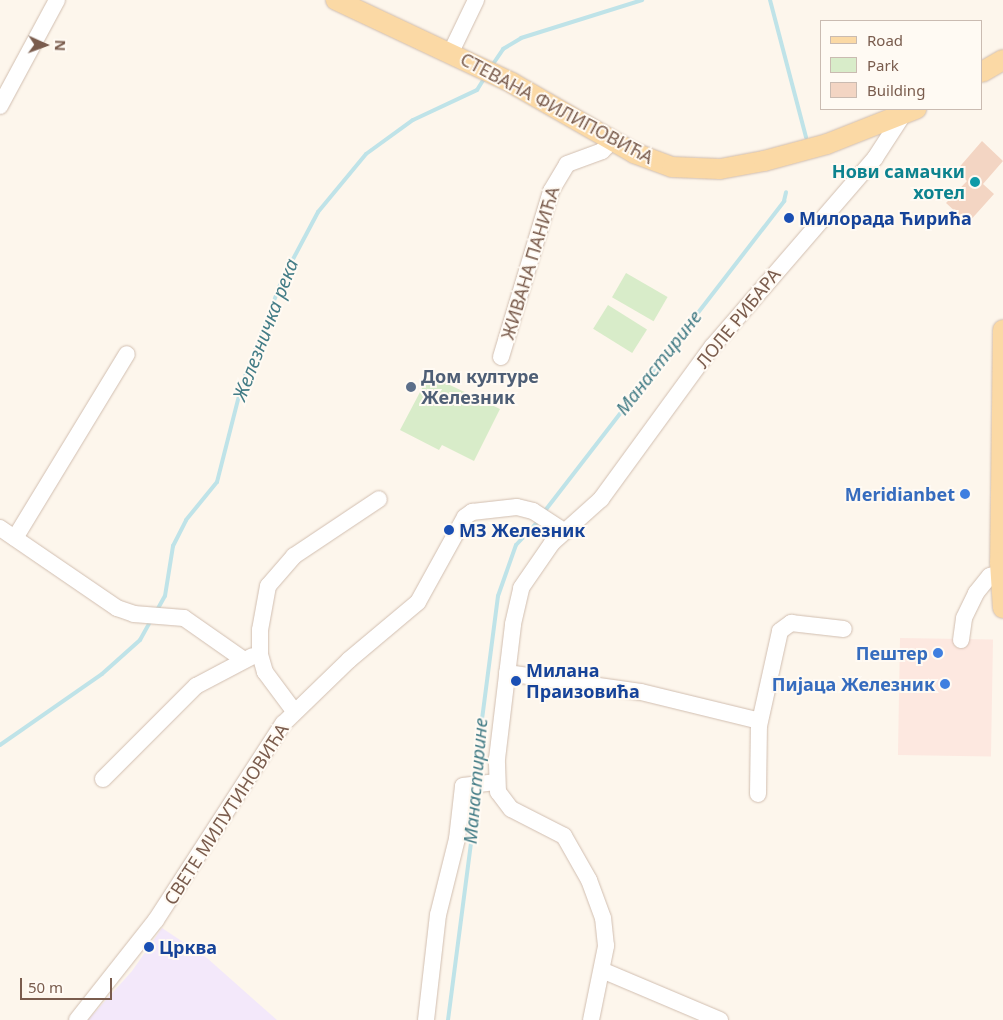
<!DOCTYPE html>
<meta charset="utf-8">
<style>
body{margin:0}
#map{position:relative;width:1003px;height:1020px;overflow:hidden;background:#fdf6ec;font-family:"Noto Sans",sans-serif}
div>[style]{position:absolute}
.commercial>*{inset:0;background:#fde8e0;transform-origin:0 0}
.education>*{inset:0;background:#f3e8fa}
.green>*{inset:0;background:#d8ecc9;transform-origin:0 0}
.stream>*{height:4px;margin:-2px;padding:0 2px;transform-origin:2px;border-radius:2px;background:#bfe3e8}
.building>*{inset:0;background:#f3d5c3}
.roads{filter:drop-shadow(0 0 1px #d1beb0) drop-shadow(0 0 1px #d1beb0)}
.minor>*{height:16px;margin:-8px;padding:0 8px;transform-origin:8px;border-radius:8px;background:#fff}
.major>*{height:20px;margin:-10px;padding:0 10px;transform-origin:10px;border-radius:10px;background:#fbd9a5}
.dots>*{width:14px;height:14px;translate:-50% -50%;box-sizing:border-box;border:2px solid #fffaf3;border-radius:50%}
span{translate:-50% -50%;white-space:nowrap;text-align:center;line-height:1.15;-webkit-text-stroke:4px #fffaf3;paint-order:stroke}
.street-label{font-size:18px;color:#7a5c4d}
.culture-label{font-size:18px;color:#0d838f;font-weight:700}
.right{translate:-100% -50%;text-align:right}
.transit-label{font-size:18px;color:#164399;font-weight:700}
.left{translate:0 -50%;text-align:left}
.service-label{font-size:18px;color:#4e5e75;font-weight:700}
.shop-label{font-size:18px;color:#366cbe;font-weight:700}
.water-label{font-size:19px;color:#437c86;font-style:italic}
.legend{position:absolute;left:820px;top:20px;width:162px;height:90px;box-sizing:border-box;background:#fffaf3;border:1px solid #cabbb1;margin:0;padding:6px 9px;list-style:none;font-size:15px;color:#7a5c4d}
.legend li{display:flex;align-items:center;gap:10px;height:25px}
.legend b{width:25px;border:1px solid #cabbb1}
.north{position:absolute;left:20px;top:20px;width:50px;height:50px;-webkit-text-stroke:4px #fffaf3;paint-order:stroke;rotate:92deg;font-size:14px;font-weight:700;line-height:20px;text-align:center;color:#7a5c4d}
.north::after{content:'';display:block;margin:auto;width:18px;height:22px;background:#7a5c4d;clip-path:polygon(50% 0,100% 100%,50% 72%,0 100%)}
.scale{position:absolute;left:20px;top:978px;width:92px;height:22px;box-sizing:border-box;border:2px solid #7a5c4d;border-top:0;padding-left:6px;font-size:15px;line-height:18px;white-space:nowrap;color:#7a5c4d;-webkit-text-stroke:4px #fffaf3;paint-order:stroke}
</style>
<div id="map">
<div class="commercial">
<div style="left:900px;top:638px;width:93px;height:117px;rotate:1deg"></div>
</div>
<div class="education">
<div style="clip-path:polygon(162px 928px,207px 958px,277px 1020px,88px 1020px,132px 971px)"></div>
</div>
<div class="green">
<div style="left:626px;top:273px;width:48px;height:28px;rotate:30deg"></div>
<div style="left:608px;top:305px;width:46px;height:28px;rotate:32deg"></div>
<div style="clip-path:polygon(429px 375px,500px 409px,474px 461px,442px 445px,439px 450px,400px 430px)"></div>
</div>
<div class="stream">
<div style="left:770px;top:0;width:142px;rotate:75.3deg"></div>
<div style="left:491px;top:67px;width:22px;rotate:-56deg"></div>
<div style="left:503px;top:49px;width:21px;rotate:-31deg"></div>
<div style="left:521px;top:38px;width:127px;rotate:-17.4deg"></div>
<div style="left:544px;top:512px;width:393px;rotate:-52.3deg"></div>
<div style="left:784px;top:201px;width:9px;rotate:-77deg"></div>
<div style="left:156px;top:612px;width:18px;rotate:-61deg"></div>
<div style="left:165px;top:596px;width:51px;rotate:-80.9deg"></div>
<div style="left:173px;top:546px;width:29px;rotate:-63deg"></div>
<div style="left:186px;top:520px;width:49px;rotate:-50.8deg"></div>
<div style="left:217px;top:482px;width:101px;rotate:-75.7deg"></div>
<div style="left:242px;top:384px;width:111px;rotate:-69deg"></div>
<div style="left:282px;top:280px;width:77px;rotate:-62.1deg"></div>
<div style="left:318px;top:212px;width:75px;rotate:-50.4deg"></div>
<div style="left:366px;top:154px;width:58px;rotate:-35.9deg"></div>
<div style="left:413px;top:120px;width:71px;rotate:-25.1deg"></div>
<div style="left:477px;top:90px;width:15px;rotate:-58deg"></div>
<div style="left:0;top:745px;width:124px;rotate:-34.8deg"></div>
<div style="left:102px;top:674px;width:51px;rotate:-41.8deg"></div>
<div style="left:140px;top:640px;width:23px;rotate:-61deg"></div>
<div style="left:479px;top:780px;width:53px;rotate:-87.8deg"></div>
<div style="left:481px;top:727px;width:132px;rotate:-82.6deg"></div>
<div style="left:498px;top:596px;width:54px;rotate:-70.6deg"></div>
<div style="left:516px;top:545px;width:34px;rotate:-47deg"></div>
<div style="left:448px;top:1020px;width:233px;rotate:-82.6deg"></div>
</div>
<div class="building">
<div style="clip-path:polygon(982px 141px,1003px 161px,983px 184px,994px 194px,968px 223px,946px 203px,967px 181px,956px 171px)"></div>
</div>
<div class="roads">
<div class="minor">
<div style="left:451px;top:52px;width:58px;rotate:-64.3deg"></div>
<div style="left:0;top:106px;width:120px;rotate:-61.7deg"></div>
<div style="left:501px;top:357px;width:173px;rotate:-73.2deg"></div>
<div style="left:551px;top:191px;width:31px;rotate:-59deg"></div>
<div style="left:567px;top:164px;width:37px;rotate:-20deg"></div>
<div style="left:602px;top:151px;width:14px;rotate:-45deg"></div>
<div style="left:0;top:528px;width:142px;rotate:34.4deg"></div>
<div style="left:117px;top:608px;width:18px;rotate:19deg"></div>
<div style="left:134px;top:614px;width:50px;rotate:4.6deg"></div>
<div style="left:184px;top:618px;width:73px;rotate:35deg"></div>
<div style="left:15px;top:538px;width:215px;rotate:-58.7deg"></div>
<div style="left:961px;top:640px;width:22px;rotate:-82deg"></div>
<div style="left:964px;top:618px;width:28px;rotate:-64deg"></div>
<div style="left:976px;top:593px;width:22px;rotate:-51deg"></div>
<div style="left:990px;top:576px;width:10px;rotate:-17deg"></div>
<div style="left:507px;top:673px;width:135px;rotate:8.1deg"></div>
<div style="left:641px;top:692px;width:122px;rotate:13.7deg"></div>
<div style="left:294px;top:711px;width:49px;rotate:-126.6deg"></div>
<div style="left:265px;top:672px;width:18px;rotate:-106deg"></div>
<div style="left:260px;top:655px;width:25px;rotate:-90deg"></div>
<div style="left:260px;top:630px;width:45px;rotate:-79.7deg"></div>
<div style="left:268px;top:586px;width:40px;rotate:-49deg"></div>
<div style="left:294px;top:556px;width:102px;rotate:-33.8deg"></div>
<div style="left:103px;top:779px;width:132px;rotate:-45deg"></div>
<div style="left:196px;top:686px;width:64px;rotate:-27.8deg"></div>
<div style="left:758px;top:794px;width:68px;rotate:-89.2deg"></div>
<div style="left:759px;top:726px;width:97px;rotate:-77.5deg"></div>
<div style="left:780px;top:631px;width:14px;rotate:-36deg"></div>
<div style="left:791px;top:623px;width:53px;rotate:6.5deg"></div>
<div style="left:604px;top:971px;width:126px;rotate:22.9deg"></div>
<div style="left:77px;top:1020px;width:127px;rotate:-51.7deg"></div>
<div style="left:156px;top:920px;width:234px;rotate:-57.1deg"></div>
<div style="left:283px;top:724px;width:92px;rotate:-44.1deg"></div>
<div style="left:349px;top:660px;width:90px;rotate:-40deg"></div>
<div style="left:418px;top:602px;width:97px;rotate:-61.1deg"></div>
<div style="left:465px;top:517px;width:9px;rotate:-36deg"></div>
<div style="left:472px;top:512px;width:45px;rotate:-6.3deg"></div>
<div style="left:517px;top:507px;width:16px;rotate:14deg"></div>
<div style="left:533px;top:511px;width:37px;rotate:33deg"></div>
<div style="left:426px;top:1020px;width:106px;rotate:-83.5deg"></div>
<div style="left:438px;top:915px;width:78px;rotate:-76deg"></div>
<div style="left:457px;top:839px;width:53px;rotate:-83.5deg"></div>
<div style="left:463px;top:786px;width:34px;rotate:-7deg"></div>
<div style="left:591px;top:1020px;width:76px;rotate:-78.5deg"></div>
<div style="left:606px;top:946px;width:28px;rotate:-96deg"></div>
<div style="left:603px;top:918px;width:40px;rotate:-110.2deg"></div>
<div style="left:589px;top:880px;width:51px;rotate:-119.6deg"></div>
<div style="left:564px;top:836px;width:59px;rotate:-153deg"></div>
<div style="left:511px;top:809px;width:21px;rotate:-127deg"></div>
<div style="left:498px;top:792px;width:33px;rotate:-92deg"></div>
<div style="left:497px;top:759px;width:136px;rotate:-83.2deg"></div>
<div style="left:513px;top:624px;width:37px;rotate:-77deg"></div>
<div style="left:521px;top:588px;width:55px;rotate:-55.4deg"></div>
<div style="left:552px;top:543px;width:66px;rotate:-41.9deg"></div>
<div style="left:601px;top:499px;width:188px;rotate:-53.9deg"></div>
<div style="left:712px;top:347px;width:250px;rotate:-49.2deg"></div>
<div style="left:875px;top:158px;width:48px;rotate:-57deg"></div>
</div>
<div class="major">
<div style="left:336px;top:0;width:195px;rotate:25.2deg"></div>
<div style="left:512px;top:83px;width:141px;rotate:29.8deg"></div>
<div style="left:634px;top:153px;width:40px;rotate:20.2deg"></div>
<div style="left:672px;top:167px;width:48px;rotate:2.4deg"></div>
<div style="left:720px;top:169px;width:45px;rotate:-10.3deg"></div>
<div style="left:764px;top:161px;width:65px;rotate:-15.1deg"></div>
<div style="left:827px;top:144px;width:96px;rotate:-21.5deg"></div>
<div style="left:982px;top:72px;width:24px;rotate:-30deg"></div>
<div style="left:1003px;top:330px;width:232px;rotate:90.7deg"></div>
<div style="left:1000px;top:562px;width:46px;rotate:86.3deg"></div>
</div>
</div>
<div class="dots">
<div style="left:975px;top:182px;background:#0f9aa8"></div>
<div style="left:789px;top:218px;background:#1a4fb4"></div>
<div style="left:411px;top:387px;background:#5c6f8a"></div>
<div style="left:965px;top:494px;background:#3f7fe0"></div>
<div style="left:449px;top:530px;background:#1a4fb4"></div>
<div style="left:938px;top:653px;background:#3f7fe0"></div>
<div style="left:516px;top:681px;background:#1a4fb4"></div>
<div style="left:945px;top:684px;background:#3f7fe0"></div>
<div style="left:149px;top:947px;background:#1a4fb4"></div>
</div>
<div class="street-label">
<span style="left:557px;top:108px;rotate:28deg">СТЕВАНА ФИЛИПОВИЋА</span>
<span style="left:530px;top:263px;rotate:-73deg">ЖИВАНА ПАНИЋА</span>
<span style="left:738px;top:318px;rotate:-51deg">ЛОЛЕ РИБАРА</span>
<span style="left:226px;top:814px;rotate:-57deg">СВЕТЕ МИЛУТИНОВИЋА</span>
</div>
<div class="culture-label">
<span class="right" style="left:965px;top:182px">Нови самачки<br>хотел</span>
</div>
<div class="transit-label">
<span class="left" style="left:799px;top:218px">Милорада Ћирића</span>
<span class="left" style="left:459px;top:530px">МЗ Железник</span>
<span class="left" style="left:526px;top:681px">Милана<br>Праизовића</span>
<span class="left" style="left:159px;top:947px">Црква</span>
</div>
<div class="service-label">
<span class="left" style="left:421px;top:387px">Дом културе<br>Железник</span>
</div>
<div class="shop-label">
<span class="right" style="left:955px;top:494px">Meridianbet</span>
<span class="right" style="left:928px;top:653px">Пештер</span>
<span class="right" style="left:935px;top:684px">Пијаца Железник</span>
</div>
<div class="water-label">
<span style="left:266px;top:330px;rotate:-69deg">Железничка река</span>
<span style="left:659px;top:363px;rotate:-52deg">Манастирине</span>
<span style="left:476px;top:781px;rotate:-85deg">Манастирине</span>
</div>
<ul class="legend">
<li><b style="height:6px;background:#fbd9a5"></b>Road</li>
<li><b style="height:14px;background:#d8ecc9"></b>Park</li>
<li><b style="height:14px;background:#f3d5c3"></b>Building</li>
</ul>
<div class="north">N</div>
<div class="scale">50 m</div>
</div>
